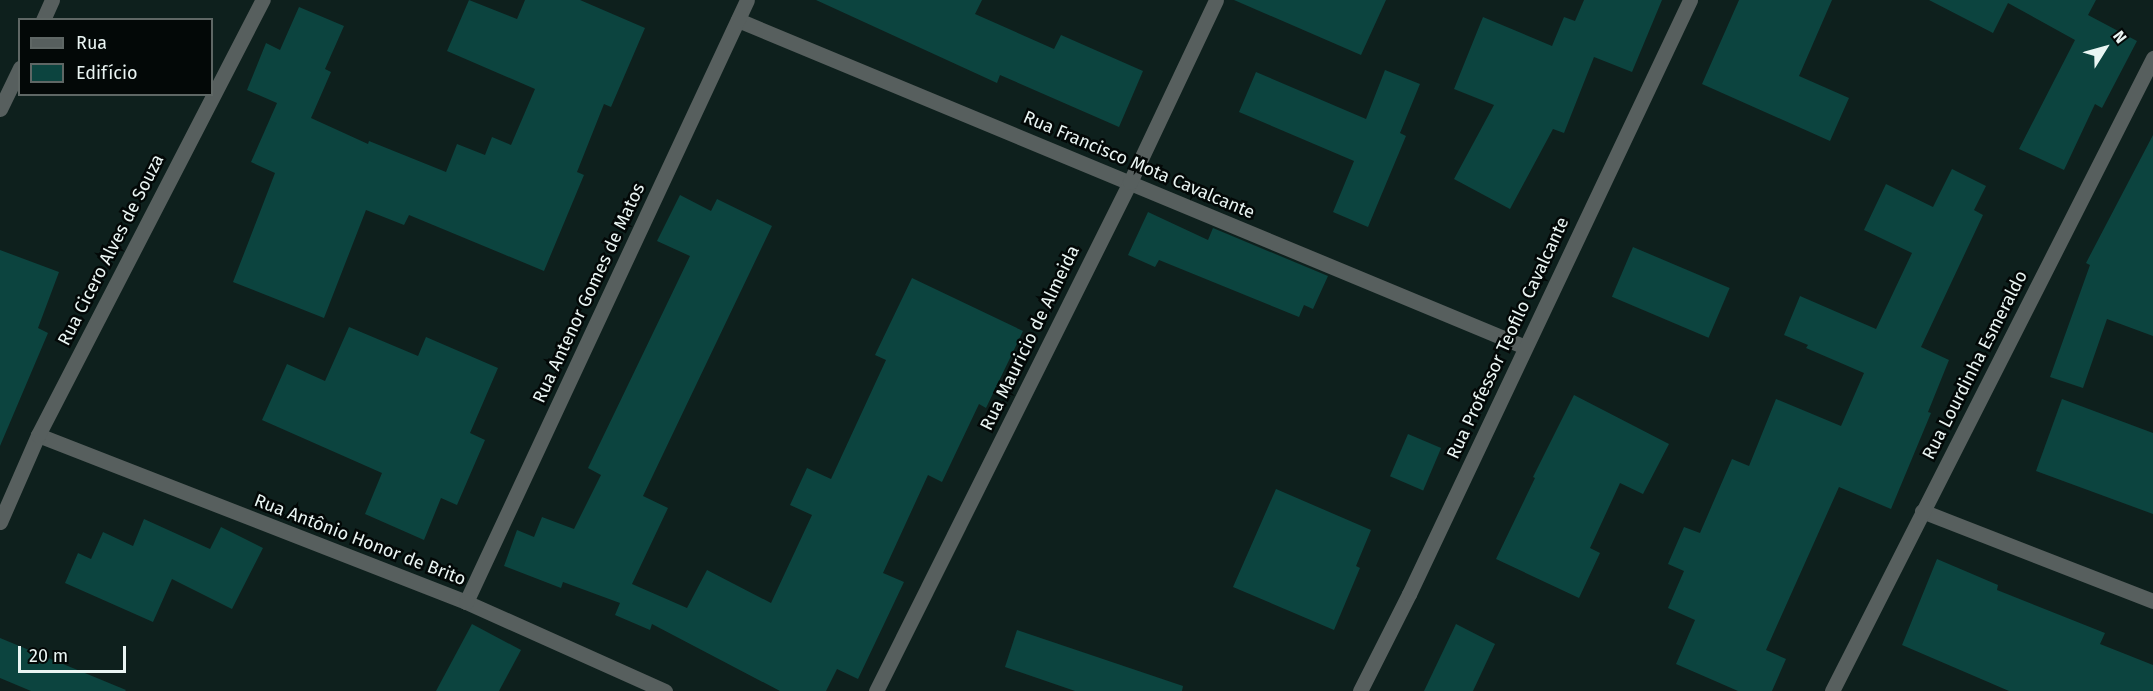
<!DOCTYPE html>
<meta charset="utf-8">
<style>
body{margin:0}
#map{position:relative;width:2153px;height:691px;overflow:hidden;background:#0e201d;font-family:"Fira Sans",sans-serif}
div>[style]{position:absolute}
.building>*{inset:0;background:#0c443f;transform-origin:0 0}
.minor>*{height:15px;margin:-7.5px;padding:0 7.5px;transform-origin:7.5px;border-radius:7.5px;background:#575f5e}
span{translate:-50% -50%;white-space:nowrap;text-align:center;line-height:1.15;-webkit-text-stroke:5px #030807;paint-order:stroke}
.street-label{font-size:18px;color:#eaf5f3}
.legend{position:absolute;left:18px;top:18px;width:195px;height:78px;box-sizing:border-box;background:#030807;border:2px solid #5f6765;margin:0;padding:8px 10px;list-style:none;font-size:18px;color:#eaf5f3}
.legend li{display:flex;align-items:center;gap:12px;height:30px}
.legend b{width:30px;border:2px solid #5f6765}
.north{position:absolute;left:2075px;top:18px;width:60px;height:60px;-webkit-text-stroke:4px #030807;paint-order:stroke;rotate:53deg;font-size:16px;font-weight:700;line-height:24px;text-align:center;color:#eaf5f3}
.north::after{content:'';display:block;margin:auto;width:21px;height:27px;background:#eaf5f3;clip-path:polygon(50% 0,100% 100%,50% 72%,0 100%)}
.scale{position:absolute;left:18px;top:646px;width:108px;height:27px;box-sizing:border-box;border:3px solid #eaf5f3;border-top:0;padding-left:8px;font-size:18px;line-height:21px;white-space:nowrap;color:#eaf5f3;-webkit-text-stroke:4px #030807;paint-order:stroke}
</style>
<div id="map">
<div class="building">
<div style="clip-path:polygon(469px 0,517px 19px,525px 0,580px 0,645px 28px,611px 107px,604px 104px,577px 172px,584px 175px,544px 271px,409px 215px,404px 225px,366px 210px,324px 318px,233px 282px,275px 173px,251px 162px,277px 103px,247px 90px,266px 43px,280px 50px,299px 7px,344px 26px,325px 69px,331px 72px,311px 118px,368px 144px,369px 141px,446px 172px,457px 144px,485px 155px,492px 137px,511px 145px,535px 89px,447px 51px)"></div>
<div style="clip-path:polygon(816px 0,982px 0,975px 14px,1054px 49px,1061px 35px,1143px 71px,1119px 127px,1000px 75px,997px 83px)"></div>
<div style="clip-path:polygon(1234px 0,1386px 0,1361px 55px)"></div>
<div style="clip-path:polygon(1584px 0,1662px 0,1632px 72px,1594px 57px,1564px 133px,1553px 129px,1510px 209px,1454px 179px,1494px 105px,1454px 89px,1483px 17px,1552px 46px,1564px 17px,1575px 21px)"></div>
<div style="clip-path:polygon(1739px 0,1832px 0,1799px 76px,1849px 98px,1830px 141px,1702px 84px)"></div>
<div style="clip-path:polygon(1929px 0,2096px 0,2088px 15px,2137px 41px,2102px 108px,2095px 104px,2064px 170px,2019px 149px,2075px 40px,2008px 3px,1993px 33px)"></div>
<div style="clip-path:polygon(1385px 70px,1420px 84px,1400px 133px,1406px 136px,1368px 227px,1333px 212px,1354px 161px,1239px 112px,1256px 72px,1366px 119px)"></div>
<div style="clip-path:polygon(2153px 135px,2153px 336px,2107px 319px,2083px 388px,2050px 377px,2090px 265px,2086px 263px)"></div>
<div style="clip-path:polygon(1952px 169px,1986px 186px,1974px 210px,1983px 215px,1921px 347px,1949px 360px,1928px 412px,1931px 413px,1891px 509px,1839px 487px,1766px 650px,1786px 659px,1772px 691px,1738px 691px,1676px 664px,1695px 620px,1668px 608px,1684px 571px,1668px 564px,1684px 527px,1700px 533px,1732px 459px,1749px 466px,1776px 399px,1841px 426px,1864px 373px,1806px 348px,1808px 345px,1784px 335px,1800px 296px,1876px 329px,1912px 253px,1864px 230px,1886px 184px,1933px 207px)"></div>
<div style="clip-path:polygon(680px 195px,711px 211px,717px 199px,772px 226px,643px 496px,668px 508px,632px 584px,687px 608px,707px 570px,771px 603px,812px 515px,790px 505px,807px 468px,831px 479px,886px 360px,875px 355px,912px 278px,1023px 331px,986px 408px,979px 404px,942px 482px,928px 475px,883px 573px,904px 582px,858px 679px,837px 669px,826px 691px,780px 691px,652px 624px,650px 630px,615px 615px,620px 603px,563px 582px,561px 588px,504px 566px,517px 530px,534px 537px,542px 517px,574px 529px,601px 475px,588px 468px,690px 256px,657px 241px)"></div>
<div style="clip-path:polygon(1148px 212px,1208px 240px,1213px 228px,1328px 276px,1313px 309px,1304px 305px,1299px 317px,1159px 260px,1155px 267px,1128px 255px)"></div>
<div style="left:1633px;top:247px;width:105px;height:54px;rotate:23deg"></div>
<div style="clip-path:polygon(0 250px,59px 272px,38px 328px,48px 333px,0 446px)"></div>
<div style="clip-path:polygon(349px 327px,418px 356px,426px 337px,498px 368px,470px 433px,485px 440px,457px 505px,441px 498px,424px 540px,365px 514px,382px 473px,262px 420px,287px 364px,325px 381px)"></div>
<div style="clip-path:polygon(1574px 395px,1669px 444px,1643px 494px,1620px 483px,1590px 548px,1600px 553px,1579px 598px,1496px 559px,1535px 478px,1533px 477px)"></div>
<div style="clip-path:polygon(2062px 399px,2153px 433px,2153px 514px,2036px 471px)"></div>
<div style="left:1408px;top:434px;width:36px;height:46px;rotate:23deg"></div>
<div style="clip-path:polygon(1276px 489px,1371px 530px,1356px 566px,1360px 568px,1334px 630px,1233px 587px)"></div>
<div style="clip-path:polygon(144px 519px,210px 549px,221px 527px,263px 548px,232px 609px,172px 579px,153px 622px,65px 583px,78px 553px,91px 559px,103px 532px,133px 546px)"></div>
<div style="clip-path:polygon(1937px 559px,1998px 585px,1997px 590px,2105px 633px,2100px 644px,2153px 665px,2153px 691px,2009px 691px,1902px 645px)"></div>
<div style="clip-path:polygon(472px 624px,521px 650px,499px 691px,436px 691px)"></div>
<div style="clip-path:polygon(1456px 624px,1495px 644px,1473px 691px,1424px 691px)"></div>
<div style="clip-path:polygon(1017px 630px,1183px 686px,1182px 691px,1075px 691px,1005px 667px)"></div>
<div style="clip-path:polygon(0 638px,126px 690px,125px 691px,31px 691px,0 678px)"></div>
</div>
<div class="minor">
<div style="left:43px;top:20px;width:22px;rotate:-66deg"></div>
<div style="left:738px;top:20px;width:852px;rotate:22.56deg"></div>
<div style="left:0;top:109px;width:46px;rotate:-64deg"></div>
<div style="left:38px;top:435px;width:459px;rotate:21.3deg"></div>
<div style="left:466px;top:602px;width:218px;rotate:24.1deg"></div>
<div style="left:1922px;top:511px;width:248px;rotate:21.3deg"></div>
<div style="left:0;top:522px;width:95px;rotate:-66.4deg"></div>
<div style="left:38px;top:435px;width:490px;rotate:-62.7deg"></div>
<div style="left:466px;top:602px;width:664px;rotate:-64.98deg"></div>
<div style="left:876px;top:691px;width:569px;rotate:-63.48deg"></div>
<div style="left:1130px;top:182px;width:201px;rotate:-64.7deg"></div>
<div style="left:1360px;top:691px;width:109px;rotate:-63.2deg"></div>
<div style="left:1409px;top:594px;width:657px;rotate:-64.68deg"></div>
<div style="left:1832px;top:691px;width:710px;rotate:-63.11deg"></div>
</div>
<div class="street-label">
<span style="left:1139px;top:165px;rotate:23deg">Rua Francisco Mota Cavalcante</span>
<span style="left:111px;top:250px;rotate:-63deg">Rua Cicero Alves de Souza</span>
<span style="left:589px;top:293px;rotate:-65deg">Rua Antenor Gomes de Matos</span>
<span style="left:1030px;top:338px;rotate:-64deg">Rua Mauricio de Almeida</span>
<span style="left:1508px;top:338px;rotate:-65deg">Rua Professor Teofilo Cavalcante</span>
<span style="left:1975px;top:365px;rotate:-63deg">Rua Lourdinha Esmeraldo</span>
<span style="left:360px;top:540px;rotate:21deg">Rua Antônio Honor de Brito</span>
</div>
<ul class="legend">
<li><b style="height:8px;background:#575f5e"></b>Rua</li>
<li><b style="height:16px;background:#0c443f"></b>Edifício</li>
</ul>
<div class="north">N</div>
<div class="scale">20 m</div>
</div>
